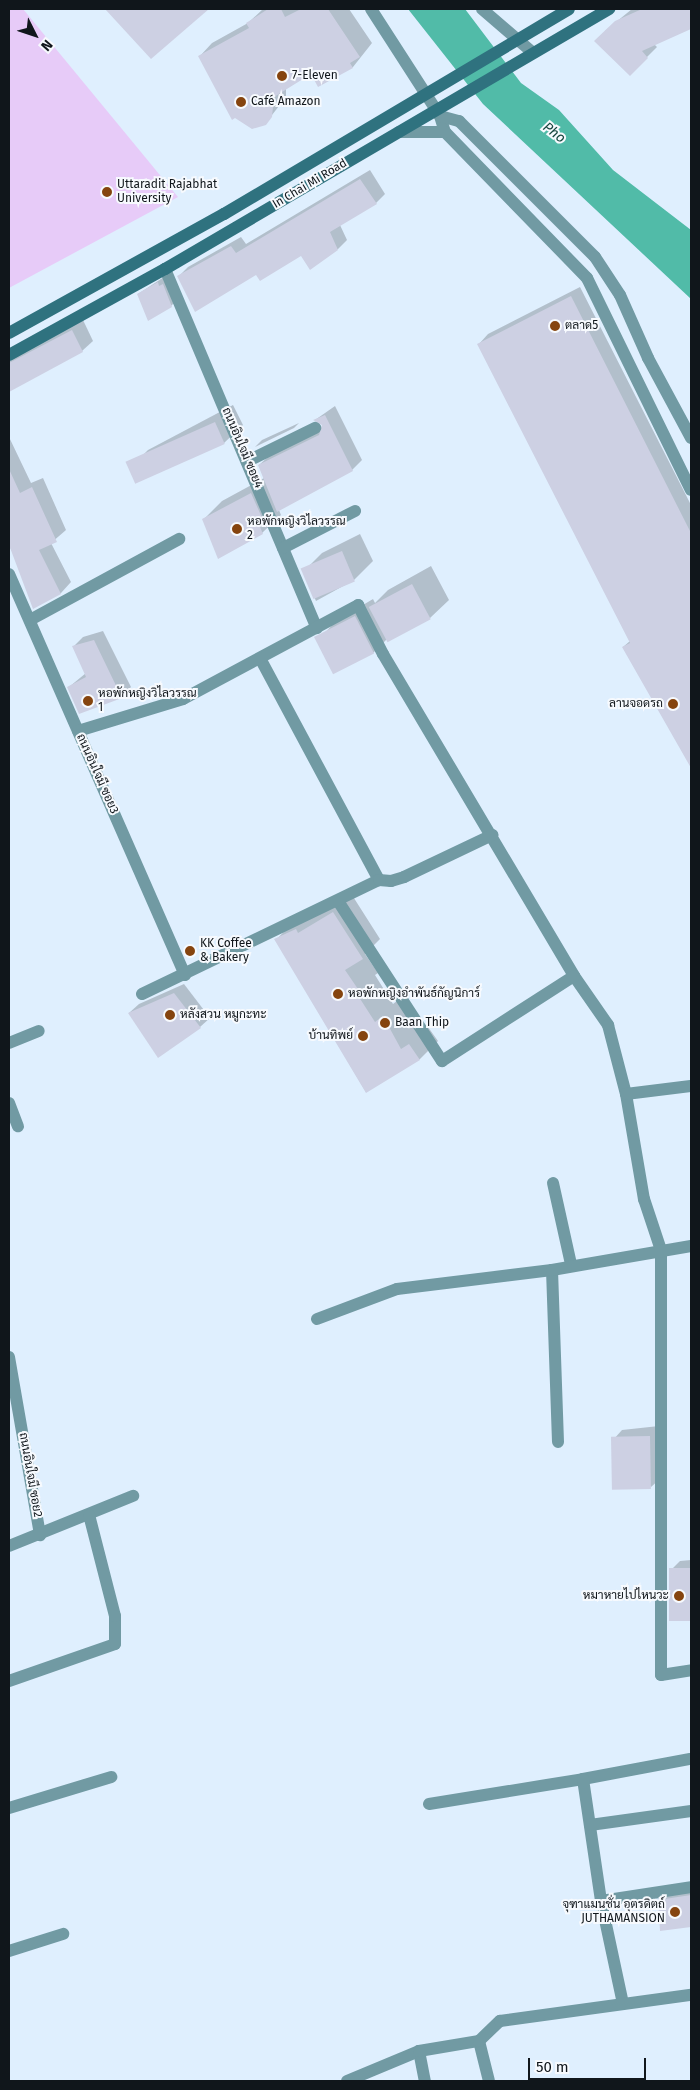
<!DOCTYPE html>
<meta charset="utf-8">
<style>
body{margin:0}
#map{position:relative;width:700px;height:2090px;overflow:hidden;background:#dfeffe;font-family:"Fira Sans",Sarabun,sans-serif}
div>[style]{position:absolute}
.green>*{inset:0;background:#e7cbf8}
.water>*{inset:0;background:#51bba8}
.shadow>*{inset:0;background:#0003}
.building>*{inset:0;background:#cdd0e3;transform-origin:0 0}
.street>*{height:12px;margin:-6px;padding:0 6px;transform-origin:6px;border-radius:6px;background:#719aa3}
.secondary>*{height:12px;margin:-6px;padding:0 6px;transform-origin:6px;border-radius:6px;background:#2f727f}
.dots>*{width:14px;height:14px;translate:-50% -50%;box-sizing:border-box;border:2px solid #f7fafe;border-radius:50%}
span{translate:-50% -50%;white-space:nowrap;text-align:center;line-height:1.15;-webkit-text-stroke:4px #f7fafe;paint-order:stroke}
.poi-label{font-size:12px;color:#10161b}
.left{translate:0 -50%;text-align:left}
.right{translate:-100% -50%;text-align:right}
.street-label{font-size:12px;color:#10161b}
.water-label{font-size:14px;color:#17463e;font-style:italic}
.frame{position:absolute;inset:0;border:10px solid #10161b;pointer-events:none}
.north{position:absolute;left:10px;top:10px;width:50px;height:50px;-webkit-text-stroke:4px #f7fafe;paint-order:stroke;rotate:131deg;font-size:14px;font-weight:700;line-height:20px;text-align:center;color:#10161b}
.north::after{content:'';display:block;margin:auto;width:18px;height:22px;background:#10161b;clip-path:polygon(50% 0,100% 100%,50% 72%,0 100%)}
.scale{position:absolute;left:528px;top:2058px;width:118px;height:22px;box-sizing:border-box;border:2px solid #10161b;border-top:0;padding-left:6px;font-size:15px;line-height:18px;white-space:nowrap;color:#10161b;-webkit-text-stroke:4px #f7fafe;paint-order:stroke}
</style>
<div id="map">
<div class="green">
<div style="clip-path:polygon(9px 9px,23px 9px,178px 197px,9px 288px)"></div>
</div>
<div class="water">
<div style="clip-path:polygon(408px 9px,465px 9px,521px 83px,559px 110px,613px 170px,691px 230px,691px 299px,483px 104px)"></div>
</div>
<div class="shadow">
<div style="clip-path:polygon(107px 9px,207px 9px,151px 57px)"></div>
<div style="clip-path:polygon(263px 9px,349px 9px,372px 43px,353px 67px,319px 86px,311px 73px,286px 88px,286px 97px,265px 124px,200px 56px,212px 43px,248px 23px)"></div>
<div style="clip-path:polygon(632px 9px,691px 9px,691px 27px,654px 44px,657px 47px,630px 74px,605px 31px)"></div>
<div style="clip-path:polygon(370px 170px,385px 194px,376px 203px,340px 225px,347px 240px,338px 249px,302px 254px,256px 273px,178px 277px,188px 267px,241px 237px,246px 244px)"></div>
<div style="clip-path:polygon(164px 277px,178px 299px,171px 306px,138px 294px)"></div>
<div style="clip-path:polygon(580px 287px,691px 505px,691px 759px,688px 761px,623px 647px,630px 641px,479px 344px,488px 334px)"></div>
<div style="clip-path:polygon(83px 320px,93px 341px,82px 351px,9px 391px,9px 359px)"></div>
<div style="clip-path:polygon(233px 405px,243px 425px,224px 443px,130px 468px,148px 450px)"></div>
<div style="clip-path:polygon(335px 406px,362px 460px,352px 470px,279px 510px,281px 515px,262px 533px,203px 520px,222px 501px,264px 478px,259px 465px,269px 456px,322px 430px,324px 424px,315px 420px)"></div>
<div style="clip-path:polygon(299px 423px,294px 428px,255px 447px,262px 440px)"></div>
<div style="clip-path:polygon(9px 437px,31px 483px,43px 478px,66px 530px,51px 543px,71px 582px,61px 593px,38px 605px,9px 545px)"></div>
<div style="clip-path:polygon(360px 534px,373px 561px,354px 580px,316px 601px,303px 572px,322px 553px)"></div>
<div style="clip-path:polygon(431px 566px,449px 600px,430px 618px,386px 640px,373px 653px,318px 640px,336px 621px,373px 599px,375px 603px,388px 590px)"></div>
<div style="clip-path:polygon(103px 631px,131px 687px,122px 697px,80px 712px,69px 687px,86px 673px,74px 646px,83px 637px)"></div>
<div style="clip-path:polygon(352px 895px,380px 939px,365px 954px,378px 973px,375px 975px,393px 1004px,401px 998px,420px 1032px,428px 1027px,438px 1041px,420px 1059px,366px 1092px,276px 940px,294px 921px)"></div>
<div style="clip-path:polygon(184px 984px,210px 1018px,200px 1027px,129px 1013px,139px 1004px)"></div>
<div style="clip-path:polygon(659px 1426px,661px 1478px,651px 1487px,613px 1440px,622px 1430px)"></div>
<div style="clip-path:polygon(691px 1560px,691px 1620px,670px 1621px,670px 1571px,680px 1561px)"></div>
<div style="clip-path:polygon(691px 1887px,691px 1926px,661px 1930px,659px 1901px,669px 1891px)"></div>
</div>
<div class="building">
<div style="clip-path:polygon(105px 9px,209px 9px,151px 59px)"></div>
<div style="clip-path:polygon(268px 9px,281px 9px,285px 17px,301px 9px,328px 9px,360px 57px,350px 63px,353px 68px,318px 87px,311px 74px,274px 97px,272px 117px,266px 125px,252px 129px,235px 118px,232px 120px,198px 56px,249px 28px,246px 23px)"></div>
<div style="clip-path:polygon(642px 9px,691px 9px,691px 29px,642px 51px,648px 58px,630px 76px,594px 41px,615px 21px)"></div>
<div style="clip-path:polygon(360px 179px,377px 204px,330px 232px,338px 250px,310px 270px,301px 256px,260px 281px,256px 275px,195px 312px,177px 276px,231px 246px,236px 253px)"></div>
<div style="clip-path:polygon(158px 282px,159px 286px,163px 284px,172px 307px,148px 321px,137px 294px)"></div>
<div style="clip-path:polygon(571px 296px,691px 533px,691px 768px,622px 647px,630px 643px,477px 344px)"></div>
<div style="clip-path:polygon(72px 330px,83px 352px,9px 392px,9px 363px)"></div>
<div style="clip-path:polygon(325px 415px,353px 471px,277px 512px,258px 465px,319px 435px,322px 425px,313px 420px)"></div>
<div style="left:215px;top:422px;width:24px;height:98px;rotate:66deg"></div>
<div style="clip-path:polygon(9px 469px,20px 493px,32px 487px,57px 542px,39px 550px,61px 594px,33px 609px,9px 545px)"></div>
<div style="clip-path:polygon(251px 493px,263px 520px,258px 522px,263px 534px,218px 559px,202px 519px)"></div>
<div style="left:342px;top:551px;width:33px;height:45px;rotate:67deg"></div>
<div style="left:412px;top:584px;width:40px;height:49px;rotate:62deg"></div>
<div style="left:355px;top:616px;width:42px;height:46px;rotate:63deg"></div>
<div style="clip-path:polygon(94px 640px,122px 698px,79px 714px,67px 687px,86px 677px,72px 646px)"></div>
<div style="clip-path:polygon(333px 912px,363px 959px,345px 970px,360px 992px,357px 994px,375px 1022px,383px 1016px,401px 1049px,409px 1044px,420px 1060px,366px 1093px,274px 939px,296px 929px,298px 933px)"></div>
<div style="clip-path:polygon(174px 993px,201px 1028px,158px 1058px,128px 1013px)"></div>
<div style="left:650px;top:1436px;width:53px;height:39px;rotate:89deg"></div>
<div style="left:691px;top:1568px;width:53px;height:22px;rotate:90deg"></div>
<div style="clip-path:polygon(691px 1895px,691px 1927px,660px 1931px,658px 1900px)"></div>
</div>
<div class="street">
<div style="left:371px;top:9px;width:127px;rotate:57.2deg"></div>
<div style="left:440px;top:116px;width:17px;rotate:73deg"></div>
<div style="left:445px;top:132px;width:204px;rotate:45.8deg"></div>
<div style="left:587px;top:278px;width:236px;rotate:63.9deg"></div>
<div style="left:482px;top:9px;width:66px;rotate:40.7deg"></div>
<div style="left:440px;top:116px;width:20px;rotate:15deg"></div>
<div style="left:459px;top:121px;width:192px;rotate:45deg"></div>
<div style="left:595px;top:257px;width:45px;rotate:56.7deg"></div>
<div style="left:620px;top:295px;width:69px;rotate:66deg"></div>
<div style="left:648px;top:358px;width:91px;rotate:61.7deg"></div>
<div style="left:399px;top:132px;width:46px"></div>
<div style="left:165px;top:269px;width:390px;rotate:67.1deg"></div>
<div style="left:248px;top:461px;width:75px;rotate:-26.2deg"></div>
<div style="left:283px;top:548px;width:81px;rotate:-27.2deg"></div>
<div style="left:9px;top:574px;width:438px;rotate:66.3deg"></div>
<div style="left:30px;top:620px;width:170px;rotate:-28.5deg"></div>
<div style="left:261px;top:660px;width:250px;rotate:61.8deg"></div>
<div style="left:78px;top:731px;width:110px;rotate:-16.9deg"></div>
<div style="left:183px;top:699px;width:199px;rotate:-28.2deg"></div>
<div style="left:358px;top:605px;width:55px;rotate:63deg"></div>
<div style="left:383px;top:654px;width:374px;rotate:59.3deg"></div>
<div style="left:574px;top:976px;width:60px;rotate:55.2deg"></div>
<div style="left:608px;top:1025px;width:71px;rotate:75.4deg"></div>
<div style="left:626px;top:1094px;width:107px;rotate:80.3deg"></div>
<div style="left:644px;top:1199px;width:54px;rotate:71.6deg"></div>
<div style="left:661px;top:1250px;width:425px;rotate:90deg"></div>
<div style="left:661px;top:1675px;width:30px;rotate:-9deg"></div>
<div style="left:338px;top:901px;width:191px;rotate:57deg"></div>
<div style="left:442px;top:1061px;width:157px;rotate:-32.8deg"></div>
<div style="left:142px;top:994px;width:263px;rotate:-25.7deg"></div>
<div style="left:379px;top:880px;width:12px;rotate:5deg"></div>
<div style="left:391px;top:881px;width:14px;rotate:-17deg"></div>
<div style="left:404px;top:877px;width:98px;rotate:-25.5deg"></div>
<div style="left:9px;top:1043px;width:32px;rotate:-22deg"></div>
<div style="left:626px;top:1094px;width:65px;rotate:-7deg"></div>
<div style="left:9px;top:1103px;width:25px;rotate:69deg"></div>
<div style="left:553px;top:1183px;width:83px;rotate:77.5deg"></div>
<div style="left:552px;top:1270px;width:172px;rotate:88deg"></div>
<div style="left:317px;top:1319px;width:85px;rotate:-20.6deg"></div>
<div style="left:397px;top:1289px;width:156px;rotate:-7deg"></div>
<div style="left:552px;top:1270px;width:141px;rotate:-9.8deg"></div>
<div style="left:9px;top:1357px;width:181px;rotate:80.1deg"></div>
<div style="left:9px;top:1546px;width:134px;rotate:-22deg"></div>
<div style="left:9px;top:1681px;width:112px;rotate:-19.2deg"></div>
<div style="left:115px;top:1644px;width:28px;rotate:-90deg"></div>
<div style="left:115px;top:1616px;width:104px;rotate:-104.4deg"></div>
<div style="left:583px;top:1779px;width:109px;rotate:-10.6deg"></div>
<div style="left:429px;top:1804px;width:156px;rotate:-9.2deg"></div>
<div style="left:583px;top:1779px;width:123px;rotate:81.6deg"></div>
<div style="left:601px;top:1901px;width:105px;rotate:77.9deg"></div>
<div style="left:9px;top:1808px;width:107px;rotate:-16.9deg"></div>
<div style="left:590px;top:1825px;width:102px;rotate:-7.9deg"></div>
<div style="left:601px;top:1901px;width:91px;rotate:-8.8deg"></div>
<div style="left:9px;top:1951px;width:57px;rotate:-17.5deg"></div>
<div style="left:479px;top:2041px;width:41px;rotate:76deg"></div>
<div style="left:419px;top:2051px;width:31px;rotate:79deg"></div>
<div style="left:347px;top:2081px;width:78px;rotate:-22.6deg"></div>
<div style="left:419px;top:2051px;width:61px;rotate:-9.5deg"></div>
<div style="left:479px;top:2041px;width:29px;rotate:-44deg"></div>
<div style="left:500px;top:2021px;width:193px;rotate:-7.8deg"></div>
</div>
<div class="secondary">
<div style="left:9px;top:333px;width:246px;rotate:-29deg"></div>
<div style="left:224px;top:214px;width:401px;rotate:-30.7deg"></div>
<div style="left:9px;top:355px;width:178px;rotate:-28.9deg"></div>
<div style="left:165px;top:269px;width:515px;rotate:-30.35deg"></div>
</div>
<div class="dots">
<div style="left:282px;top:76px;background:#85440f"></div>
<div style="left:241px;top:102px;background:#85440f"></div>
<div style="left:107px;top:192px;background:#85440f"></div>
<div style="left:555px;top:326px;background:#85440f"></div>
<div style="left:237px;top:529px;background:#85440f"></div>
<div style="left:88px;top:701px;background:#85440f"></div>
<div style="left:673px;top:704px;background:#85440f"></div>
<div style="left:190px;top:951px;background:#85440f"></div>
<div style="left:338px;top:994px;background:#85440f"></div>
<div style="left:170px;top:1015px;background:#85440f"></div>
<div style="left:385px;top:1023px;background:#85440f"></div>
<div style="left:363px;top:1036px;background:#85440f"></div>
<div style="left:679px;top:1596px;background:#85440f"></div>
<div style="left:675px;top:1912px;background:#85440f"></div>
</div>
<div class="poi-label">
<span class="left" style="left:292px;top:76px">7-Eleven</span>
<span class="left" style="left:251px;top:102px">Café Amazon</span>
<span class="left" style="left:117px;top:192px">Uttaradit Rajabhat<br>University</span>
<span class="left" style="left:565px;top:326px">ตลาด5</span>
<span class="left" style="left:247px;top:529px">หอพักหญิงวิไลวรรณ<br>2</span>
<span class="left" style="left:98px;top:701px">หอพักหญิงวิไลวรรณ<br>1</span>
<span class="right" style="left:663px;top:704px">ลานจอดรถ</span>
<span class="left" style="left:200px;top:951px">KK Coffee<br>&amp; Bakery</span>
<span class="left" style="left:348px;top:994px">หอพักหญิงอำพันธ์กัญนิการ์</span>
<span class="left" style="left:180px;top:1015px">หลังสวน หมูกะทะ</span>
<span class="left" style="left:395px;top:1023px">Baan Thip</span>
<span class="right" style="left:353px;top:1036px">บ้านทิพย์</span>
<span class="right" style="left:669px;top:1596px">หมาหายไปไหนวะ</span>
<span class="right" style="left:665px;top:1912px">จุฑาแมนชั่น อุตรดิตถ์<br>JUTHAMANSION</span>
</div>
<div class="street-label">
<span style="left:310px;top:184px;rotate:-31deg">In Chai Mi Road</span>
<span style="left:242px;top:448px;rotate:67deg">ถนนอินใจมี ซอย4</span>
<span style="left:97px;top:774px;rotate:66deg">ถนนอินใจมี ซอย3</span>
<span style="left:30px;top:1475px;rotate:80deg">ถนนอินใจมี ซอย2</span>
</div>
<div class="water-label">
<span style="left:554px;top:133px;rotate:38deg">Pho</span>
</div>
<div class="frame"></div>
<div class="north">N</div>
<div class="scale">50 m</div>
</div>
